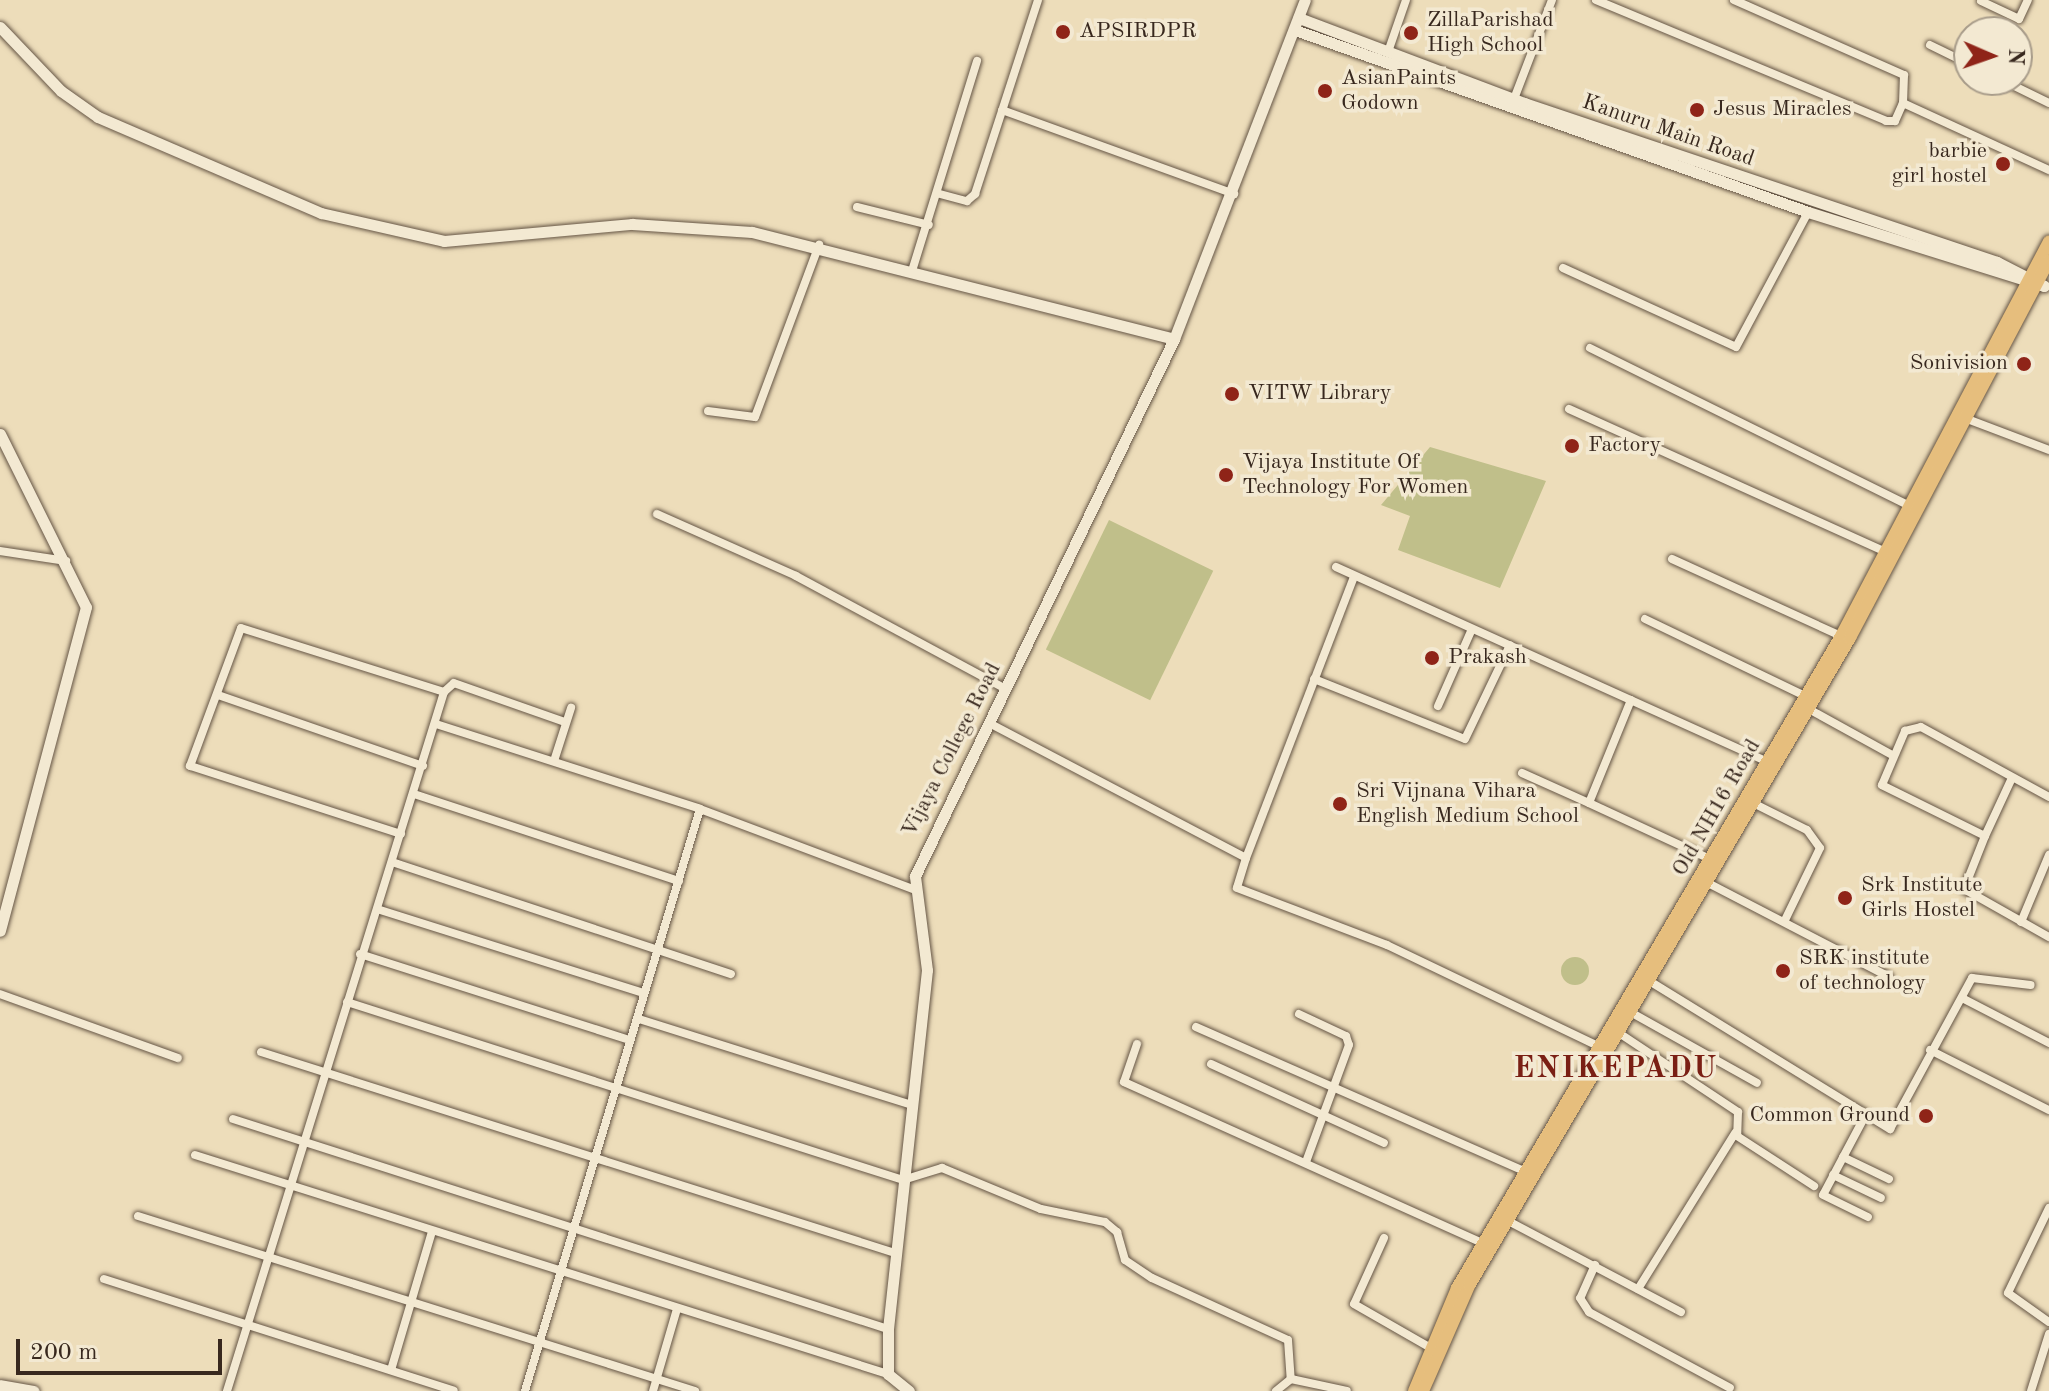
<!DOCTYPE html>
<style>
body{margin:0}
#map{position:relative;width:2049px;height:1391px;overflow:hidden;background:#edddba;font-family:"Old Standard TT",serif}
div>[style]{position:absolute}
.green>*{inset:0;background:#c0bf8a;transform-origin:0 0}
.round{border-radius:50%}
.roads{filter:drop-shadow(0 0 2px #655545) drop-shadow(0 0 2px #655545)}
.street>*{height:8px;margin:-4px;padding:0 4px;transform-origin:4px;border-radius:4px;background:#f3e9d2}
.secondary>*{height:11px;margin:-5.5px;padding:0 5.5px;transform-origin:5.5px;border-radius:5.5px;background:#f3e9d2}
.primary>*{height:12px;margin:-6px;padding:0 6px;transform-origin:6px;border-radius:6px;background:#e6be7d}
.dots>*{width:22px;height:22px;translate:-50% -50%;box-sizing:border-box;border:4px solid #f3e9d2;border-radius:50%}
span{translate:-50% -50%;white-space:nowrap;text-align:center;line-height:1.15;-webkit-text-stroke:7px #f3e9d2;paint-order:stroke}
.poi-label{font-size:22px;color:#38281e}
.left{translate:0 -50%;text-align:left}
.right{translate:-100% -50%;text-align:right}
.street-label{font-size:22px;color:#38281e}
.district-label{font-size:30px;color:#7a1f14;font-weight:700;letter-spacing:2px}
.north{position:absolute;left:1953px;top:16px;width:80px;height:80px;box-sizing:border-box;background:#f3e9d2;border:2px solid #a89c8a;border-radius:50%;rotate:92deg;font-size:22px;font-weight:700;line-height:32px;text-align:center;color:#38281e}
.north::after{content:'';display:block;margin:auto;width:28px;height:36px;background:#8f2418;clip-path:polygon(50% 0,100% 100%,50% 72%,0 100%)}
.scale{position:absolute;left:16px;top:1339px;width:206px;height:36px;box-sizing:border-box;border:4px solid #38281e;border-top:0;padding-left:10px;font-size:24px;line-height:28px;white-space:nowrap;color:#38281e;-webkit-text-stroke:6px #f3e9d2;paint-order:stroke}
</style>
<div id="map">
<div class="green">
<div style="clip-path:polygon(1430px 447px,1546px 481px,1500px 588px,1398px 550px,1410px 516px,1381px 505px)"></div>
<div style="left:1109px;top:520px;width:116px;height:144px;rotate:26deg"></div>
<div class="round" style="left:1561px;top:957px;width:28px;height:28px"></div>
</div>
<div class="roads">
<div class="street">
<div style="left:1596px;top:0;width:314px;rotate:22.6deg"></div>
<div style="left:1886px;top:121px;width:9px"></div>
<div style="left:1895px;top:121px;width:20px;rotate:-66deg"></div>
<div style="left:1734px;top:0;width:186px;rotate:23.8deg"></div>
<div style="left:1904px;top:75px;width:28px;rotate:92deg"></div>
<div style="left:1903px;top:103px;width:161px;rotate:24.7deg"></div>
<div style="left:1981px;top:1px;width:42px;rotate:25.3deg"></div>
<div style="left:2019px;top:19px;width:21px;rotate:-65deg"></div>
<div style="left:1930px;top:45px;width:43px;rotate:26deg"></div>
<div style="left:1388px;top:52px;width:55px;rotate:-70.9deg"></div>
<div style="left:2002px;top:80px;width:52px;rotate:26.1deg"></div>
<div style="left:1514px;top:99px;width:106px;rotate:-69deg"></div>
<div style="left:1002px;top:110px;width:247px;rotate:19.9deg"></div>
<div style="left:940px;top:194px;width:28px;rotate:15deg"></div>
<div style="left:967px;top:201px;width:11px;rotate:-41deg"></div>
<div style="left:975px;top:194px;width:204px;rotate:-72deg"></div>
<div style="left:857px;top:207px;width:74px;rotate:14deg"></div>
<div style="left:1563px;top:268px;width:190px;rotate:24.5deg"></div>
<div style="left:1736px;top:347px;width:153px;rotate:-61.9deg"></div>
<div style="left:912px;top:271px;width:220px;rotate:-72.8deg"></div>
<div style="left:1590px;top:348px;width:357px;rotate:26.3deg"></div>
<div style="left:1569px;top:409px;width:348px;rotate:24.3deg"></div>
<div style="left:708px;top:411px;width:47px;rotate:7.3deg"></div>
<div style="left:755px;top:417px;width:184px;rotate:-69.6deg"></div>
<div style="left:1967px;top:419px;width:88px;rotate:20.7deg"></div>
<div style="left:657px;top:514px;width:152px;rotate:24deg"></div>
<div style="left:796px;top:576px;width:238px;rotate:28.3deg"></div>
<div style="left:0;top:551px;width:67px;rotate:8.6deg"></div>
<div style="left:1672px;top:559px;width:186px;rotate:24.5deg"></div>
<div style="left:1336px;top:567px;width:473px;rotate:24.3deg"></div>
<div style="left:1645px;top:619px;width:178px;rotate:25.7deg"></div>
<div style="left:1314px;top:679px;width:162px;rotate:21.7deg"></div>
<div style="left:1465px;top:739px;width:104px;rotate:-64.4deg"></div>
<div style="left:218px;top:695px;width:217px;rotate:19.1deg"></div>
<div style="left:1631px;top:700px;width:111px;rotate:112.2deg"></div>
<div style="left:1589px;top:803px;width:133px;rotate:24.8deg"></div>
<div style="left:1438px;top:706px;width:84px;rotate:-66.2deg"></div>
<div style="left:1805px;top:707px;width:99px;rotate:28.9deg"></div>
<div style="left:989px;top:723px;width:290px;rotate:27.7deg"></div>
<div style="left:1246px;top:858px;width:31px;rotate:107deg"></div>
<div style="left:1237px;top:888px;width:160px;rotate:20.8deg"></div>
<div style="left:1387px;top:945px;width:236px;rotate:25.6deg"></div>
<div style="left:436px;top:724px;width:277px;rotate:17.8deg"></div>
<div style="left:700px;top:809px;width:608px;rotate:106.74deg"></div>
<div style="left:554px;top:761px;width:56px;rotate:-72.2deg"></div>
<div style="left:1522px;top:773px;width:73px;rotate:24.1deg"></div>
<div style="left:2011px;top:780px;width:62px;rotate:114.9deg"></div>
<div style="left:1985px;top:836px;width:115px;rotate:-153.7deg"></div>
<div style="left:1882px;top:785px;width:59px;rotate:-66.9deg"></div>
<div style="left:1905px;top:731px;width:16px;rotate:-14deg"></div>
<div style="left:1921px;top:727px;width:146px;rotate:28.7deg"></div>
<div style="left:414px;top:794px;width:279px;rotate:18.2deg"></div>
<div style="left:1753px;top:803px;width:60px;rotate:26.6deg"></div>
<div style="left:1807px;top:830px;width:22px;rotate:54deg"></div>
<div style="left:1820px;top:848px;width:82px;rotate:115.9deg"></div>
<div style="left:700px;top:809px;width:228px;rotate:20.6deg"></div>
<div style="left:401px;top:834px;width:222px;rotate:-162.1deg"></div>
<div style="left:190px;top:766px;width:147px;rotate:-69.7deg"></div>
<div style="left:241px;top:628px;width:213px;rotate:17.5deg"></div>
<div style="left:1985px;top:836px;width:57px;rotate:111.6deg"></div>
<div style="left:1964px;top:889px;width:98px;rotate:29.5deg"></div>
<div style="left:1246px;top:858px;width:302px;rotate:-69deg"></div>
<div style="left:392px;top:862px;width:357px;rotate:18.3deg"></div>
<div style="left:1708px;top:883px;width:204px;rotate:27.4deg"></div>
<div style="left:377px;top:909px;width:279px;rotate:17.5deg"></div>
<div style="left:2021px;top:922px;width:73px;rotate:-67.3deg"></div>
<div style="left:360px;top:954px;width:282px;rotate:17.7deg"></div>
<div style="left:1651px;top:982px;width:281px;rotate:31.6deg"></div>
<div style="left:1890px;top:1129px;width:172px;rotate:-61.5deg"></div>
<div style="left:1972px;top:978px;width:59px;rotate:6.8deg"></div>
<div style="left:0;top:994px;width:189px;rotate:19.8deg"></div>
<div style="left:1962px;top:998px;width:98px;rotate:27.3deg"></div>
<div style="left:347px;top:1002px;width:584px;rotate:17.75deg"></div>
<div style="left:903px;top:1180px;width:41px;rotate:-17.1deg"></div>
<div style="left:942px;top:1168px;width:107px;rotate:22.5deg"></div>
<div style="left:1041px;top:1209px;width:65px;rotate:11.5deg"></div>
<div style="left:1105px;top:1222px;width:16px;rotate:40deg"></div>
<div style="left:1117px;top:1232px;width:29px;rotate:74deg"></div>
<div style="left:1125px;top:1260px;width:32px;rotate:34deg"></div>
<div style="left:1152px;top:1278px;width:149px;rotate:24.5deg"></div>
<div style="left:1288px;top:1340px;width:39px;rotate:86deg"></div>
<div style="left:1632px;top:1013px;width:143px;rotate:29.2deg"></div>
<div style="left:1299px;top:1014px;width:52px;rotate:25.1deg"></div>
<div style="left:1346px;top:1036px;width:9px;rotate:72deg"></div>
<div style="left:1349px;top:1045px;width:125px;rotate:110.2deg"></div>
<div style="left:639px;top:1019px;width:282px;rotate:17.5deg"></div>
<div style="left:1196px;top:1027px;width:361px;rotate:23.7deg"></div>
<div style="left:1619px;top:1033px;width:143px;rotate:33.6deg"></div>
<div style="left:1738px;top:1112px;width:24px;rotate:92deg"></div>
<div style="left:1737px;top:1136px;width:92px;rotate:33deg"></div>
<div style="left:1137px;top:1044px;width:40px;rotate:108.9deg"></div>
<div style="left:1124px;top:1082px;width:395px;rotate:24.2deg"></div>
<div style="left:1930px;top:1050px;width:133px;rotate:26.8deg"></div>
<div style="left:261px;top:1052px;width:665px;rotate:17.59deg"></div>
<div style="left:1211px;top:1064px;width:190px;rotate:24.5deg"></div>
<div style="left:1865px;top:1116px;width:89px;rotate:118deg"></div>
<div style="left:1823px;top:1195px;width:50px;rotate:26.1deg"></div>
<div style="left:233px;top:1119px;width:688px;rotate:17.78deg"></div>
<div style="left:195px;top:1155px;width:727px;rotate:17.54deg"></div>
<div style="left:1843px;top:1157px;width:51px;rotate:25.6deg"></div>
<div style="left:1833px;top:1175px;width:53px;rotate:25.6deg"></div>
<div style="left:2049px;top:1208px;width:94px;rotate:115.8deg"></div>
<div style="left:2008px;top:1293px;width:50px;rotate:35.3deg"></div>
<div style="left:138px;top:1216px;width:584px;rotate:17.44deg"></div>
<div style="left:1512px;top:1223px;width:191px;rotate:27.8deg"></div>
<div style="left:1384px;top:1238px;width:72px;rotate:114.4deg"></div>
<div style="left:1354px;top:1304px;width:86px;rotate:29.8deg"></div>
<div style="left:1595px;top:1265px;width:36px;rotate:114deg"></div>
<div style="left:1580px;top:1298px;width:17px;rotate:57deg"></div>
<div style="left:1589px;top:1312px;width:160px;rotate:28.3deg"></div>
<div style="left:104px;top:1279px;width:367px;rotate:17.7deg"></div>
<div style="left:1638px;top:1289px;width:184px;rotate:-58.1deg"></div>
<div style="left:391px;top:1370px;width:144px;rotate:-73.5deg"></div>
<div style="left:227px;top:1391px;width:732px;rotate:-72.75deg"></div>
<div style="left:444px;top:692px;width:13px;rotate:-42deg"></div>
<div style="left:454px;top:683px;width:118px;rotate:19.4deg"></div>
<div style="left:653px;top:1391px;width:85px;rotate:-73.7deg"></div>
<div style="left:1276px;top:1391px;width:19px;rotate:-39deg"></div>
<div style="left:1291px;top:1379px;width:57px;rotate:12.1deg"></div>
<div style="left:2031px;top:1391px;width:60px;rotate:-72.5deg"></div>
</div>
<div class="secondary">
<div style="left:0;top:27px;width:88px;rotate:46.4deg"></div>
<div style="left:61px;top:91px;width:45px;rotate:35.1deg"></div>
<div style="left:98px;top:117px;width:243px;rotate:23.3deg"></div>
<div style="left:321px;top:213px;width:126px;rotate:12.8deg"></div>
<div style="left:444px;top:241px;width:189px;rotate:-5.2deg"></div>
<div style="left:632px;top:224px;width:120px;rotate:3.8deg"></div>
<div style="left:752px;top:232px;width:435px;rotate:14.2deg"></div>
<div style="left:1295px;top:30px;width:544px;rotate:19.53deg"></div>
<div style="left:1808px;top:212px;width:247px;rotate:17.4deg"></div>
<div style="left:2044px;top:286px;width:53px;rotate:-152.9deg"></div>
<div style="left:1997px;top:262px;width:499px;rotate:-161.4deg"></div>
<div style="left:1524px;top:103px;width:241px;rotate:-159.3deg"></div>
<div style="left:0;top:434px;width:193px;rotate:63.6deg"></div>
<div style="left:86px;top:607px;width:335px;rotate:104.9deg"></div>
<div style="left:0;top:1385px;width:34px;rotate:10deg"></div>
<div style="left:909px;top:1391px;width:27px;rotate:-141deg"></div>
<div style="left:888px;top:1374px;width:45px;rotate:-90deg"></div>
<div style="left:888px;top:1329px;width:361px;rotate:-83.8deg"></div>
<div style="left:927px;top:970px;width:95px;rotate:-97.3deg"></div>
<div style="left:915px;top:876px;width:596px;rotate:-64.25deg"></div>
<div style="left:1174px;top:339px;width:363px;rotate:-68.9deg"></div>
</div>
<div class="primary">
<div style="left:1414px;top:1391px;width:112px;rotate:-67.3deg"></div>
<div style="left:1457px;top:1288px;width:757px;rotate:-59.5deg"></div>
<div style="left:1841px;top:636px;width:446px;rotate:-62.2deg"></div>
<div style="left:1423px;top:1391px;width:115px;rotate:-66.3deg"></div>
<div style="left:1469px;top:1286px;width:752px;rotate:-59.55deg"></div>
<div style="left:1850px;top:638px;width:427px;rotate:-62.2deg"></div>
</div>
</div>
<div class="dots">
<div style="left:1063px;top:32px;background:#8f2418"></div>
<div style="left:1411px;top:33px;background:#8f2418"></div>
<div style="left:1325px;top:91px;background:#8f2418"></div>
<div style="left:1697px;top:110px;background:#8f2418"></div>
<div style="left:2003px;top:164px;background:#8f2418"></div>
<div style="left:2024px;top:364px;background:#8f2418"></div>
<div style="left:1232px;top:394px;background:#8f2418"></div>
<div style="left:1572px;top:446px;background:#8f2418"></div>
<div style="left:1226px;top:475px;background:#8f2418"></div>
<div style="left:1432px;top:658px;background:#8f2418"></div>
<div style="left:1340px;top:804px;background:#8f2418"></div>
<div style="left:1845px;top:898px;background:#8f2418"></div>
<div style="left:1783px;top:971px;background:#8f2418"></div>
<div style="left:1926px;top:1116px;background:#8f2418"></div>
</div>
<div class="poi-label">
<span class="left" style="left:1427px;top:33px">ZillaParishad<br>High School</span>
<span class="left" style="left:1079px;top:32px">APSIRDPR</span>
<span class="left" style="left:1341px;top:91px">AsianPaints<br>Godown</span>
<span class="left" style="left:1713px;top:110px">Jesus Miracles</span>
<span class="right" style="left:1987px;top:164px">barbie<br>girl hostel</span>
<span class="right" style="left:2008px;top:364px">Sonivision</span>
<span class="left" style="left:1248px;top:394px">VITW Library</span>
<span class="left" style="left:1588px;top:446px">Factory</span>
<span class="left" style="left:1242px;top:475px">Vijaya Institute Of<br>Technology For Women</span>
<span class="left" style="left:1448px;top:658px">Prakash</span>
<span class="left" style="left:1356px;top:804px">Sri Vijnana Vihara<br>English Medium School</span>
<span class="left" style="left:1861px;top:898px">Srk Institute<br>Girls Hostel</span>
<span class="left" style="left:1799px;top:971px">SRK institute<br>of technology</span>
<span class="right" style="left:1910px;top:1116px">Common Ground</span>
</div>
<div class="street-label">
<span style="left:1668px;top:131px;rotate:19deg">Kanuru Main Road</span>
<span style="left:952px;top:750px;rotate:-63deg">Vijaya College Road</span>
<span style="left:1717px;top:808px;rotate:-60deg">Old NH16 Road</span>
</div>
<div class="district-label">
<span style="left:1616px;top:1069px">ENIKEPADU</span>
</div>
<div class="north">N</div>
<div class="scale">200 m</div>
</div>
